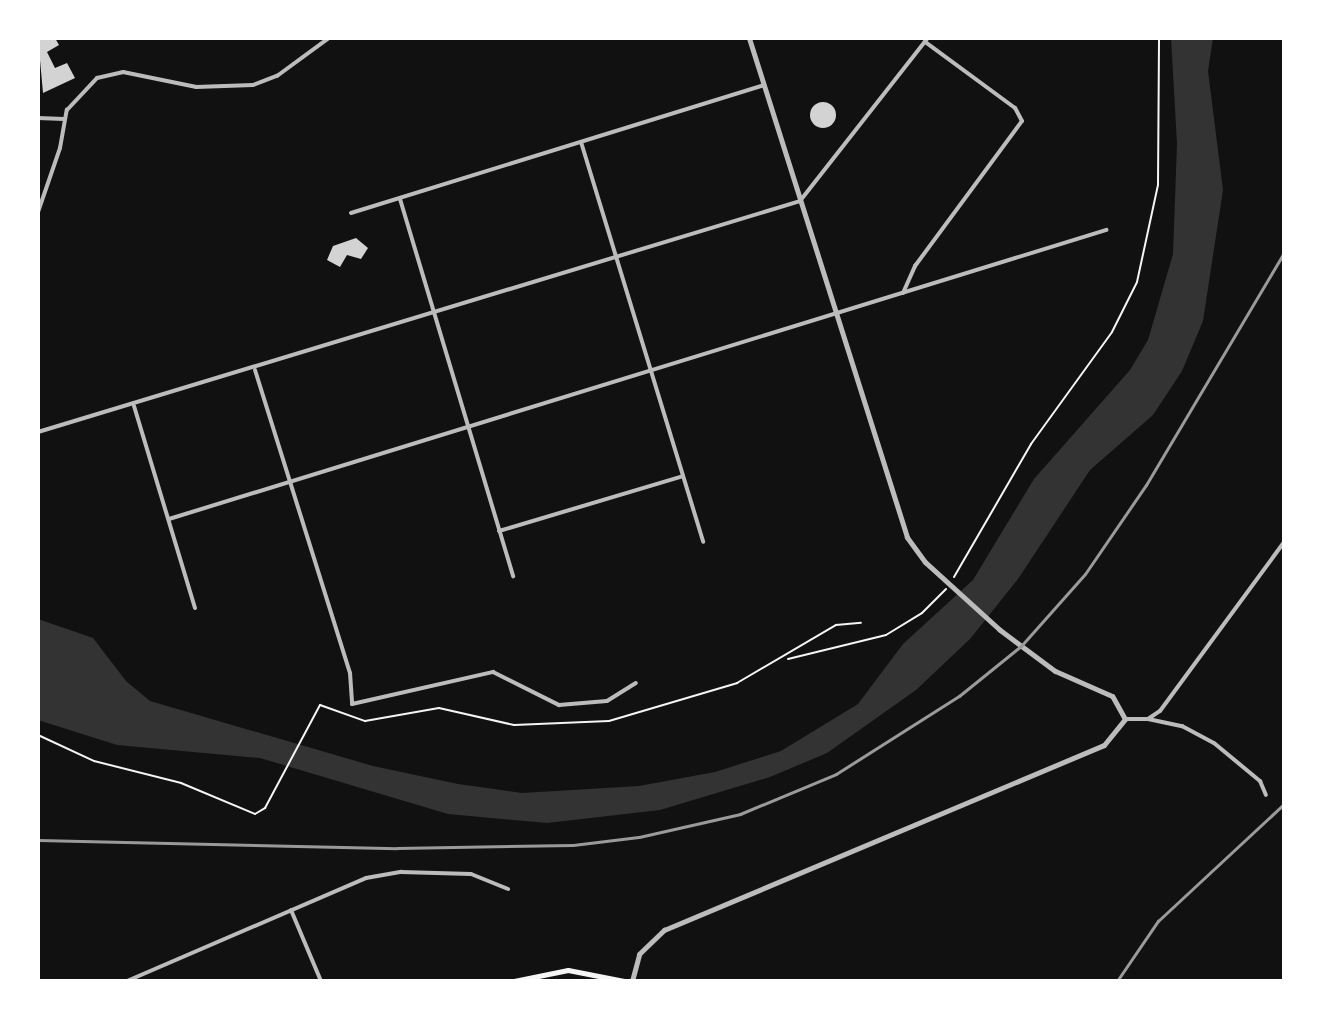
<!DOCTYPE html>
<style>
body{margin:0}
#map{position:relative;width:1322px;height:1019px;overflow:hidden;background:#111;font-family:"Libre Baskerville",serif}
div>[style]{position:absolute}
.water>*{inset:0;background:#333}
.building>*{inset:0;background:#d3d3d3}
.round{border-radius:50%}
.path>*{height:2px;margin:-1px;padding:0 1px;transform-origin:1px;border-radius:1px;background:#f5f5f5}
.minor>*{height:4px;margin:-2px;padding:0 2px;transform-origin:2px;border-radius:2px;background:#bcbcbc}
.tertiary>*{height:5px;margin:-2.5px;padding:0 2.5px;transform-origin:2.5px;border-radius:2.5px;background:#bcbcbc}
.secondary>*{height:5px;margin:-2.5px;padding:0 2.5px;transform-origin:2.5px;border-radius:2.5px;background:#f5f5f5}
.rail>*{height:3px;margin:-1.5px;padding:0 1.5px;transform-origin:1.5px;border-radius:1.5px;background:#9a9a9a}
span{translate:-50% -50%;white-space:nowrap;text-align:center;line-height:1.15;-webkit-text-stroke:6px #fff;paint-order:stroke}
.frame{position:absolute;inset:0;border:40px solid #fff;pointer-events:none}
</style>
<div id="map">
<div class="water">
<div style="clip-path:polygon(1171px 38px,1213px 38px,1208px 71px,1223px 190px,1203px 321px,1182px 371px,1153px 415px,1090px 470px,1018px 579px,970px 639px,916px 690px,827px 753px,770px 777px,660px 810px,547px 823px,448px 814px,260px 758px,117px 745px,38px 720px,38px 619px,93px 638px,126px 681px,150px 701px,373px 766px,458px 784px,522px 793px,639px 786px,715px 772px,781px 751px,858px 704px,903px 644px,973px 580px,1034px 479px,1130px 370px,1148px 340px,1173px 254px,1177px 144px)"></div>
</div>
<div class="building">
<div style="clip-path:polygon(38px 38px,55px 38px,59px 45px,47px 52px,55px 68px,67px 63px,75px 78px,43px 93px)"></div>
<div class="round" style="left:810px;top:102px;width:26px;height:26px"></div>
<div style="clip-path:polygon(356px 238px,368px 248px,361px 259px,347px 255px,340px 267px,327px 260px,333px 246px)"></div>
</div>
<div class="path">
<div style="left:954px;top:577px;width:154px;rotate:-59.9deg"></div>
<div style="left:1031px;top:444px;width:138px;rotate:-54.1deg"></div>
<div style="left:1112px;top:332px;width:56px;rotate:-63.4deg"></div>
<div style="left:1137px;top:282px;width:99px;rotate:-77.8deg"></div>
<div style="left:1158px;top:185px;width:147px;rotate:-89.6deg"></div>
<div style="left:788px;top:659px;width:101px;rotate:-13.8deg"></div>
<div style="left:886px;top:635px;width:42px;rotate:-31.4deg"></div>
<div style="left:922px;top:613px;width:34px;rotate:-45deg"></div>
<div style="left:38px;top:735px;width:62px;rotate:24.9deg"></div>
<div style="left:94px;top:761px;width:90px;rotate:14.2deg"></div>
<div style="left:181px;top:783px;width:80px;rotate:22.7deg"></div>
<div style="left:255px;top:814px;width:12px;rotate:-31deg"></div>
<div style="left:265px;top:808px;width:117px;rotate:-61.9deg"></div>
<div style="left:320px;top:705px;width:48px;rotate:19.6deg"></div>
<div style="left:365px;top:721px;width:75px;rotate:-10deg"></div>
<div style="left:439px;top:708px;width:77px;rotate:12.8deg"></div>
<div style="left:514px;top:725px;width:95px;rotate:-2.4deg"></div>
<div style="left:609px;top:721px;width:134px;rotate:-16.5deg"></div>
<div style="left:737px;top:683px;width:115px;rotate:-30.4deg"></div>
<div style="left:836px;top:625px;width:25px;rotate:-5deg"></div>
</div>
<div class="minor">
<div style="left:38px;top:118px;width:26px;rotate:2deg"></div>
<div style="left:581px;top:142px;width:418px;rotate:73deg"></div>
<div style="left:400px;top:199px;width:394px;rotate:73.3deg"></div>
<div style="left:38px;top:212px;width:68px;rotate:-71deg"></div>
<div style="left:60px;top:148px;width:39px;rotate:-80deg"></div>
<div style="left:67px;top:110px;width:44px;rotate:-46.8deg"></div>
<div style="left:97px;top:78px;width:27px;rotate:-13deg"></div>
<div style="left:123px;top:72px;width:75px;rotate:11.6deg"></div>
<div style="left:196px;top:87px;width:57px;rotate:-2deg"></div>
<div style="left:253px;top:85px;width:26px;rotate:-21deg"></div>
<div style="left:277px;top:76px;width:64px;rotate:-36.2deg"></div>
<div style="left:351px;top:213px;width:432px;rotate:-17.2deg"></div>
<div style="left:903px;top:293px;width:30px;rotate:-66deg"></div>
<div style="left:915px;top:266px;width:180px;rotate:-53.6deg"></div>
<div style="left:1022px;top:121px;width:15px;rotate:-118deg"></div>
<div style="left:1015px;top:108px;width:112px;rotate:-143.7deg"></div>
<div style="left:255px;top:370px;width:318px;rotate:72.6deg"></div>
<div style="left:350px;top:673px;width:31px;rotate:86deg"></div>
<div style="left:352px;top:704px;width:145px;rotate:-12.8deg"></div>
<div style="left:493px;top:672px;width:74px;rotate:26.6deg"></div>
<div style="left:559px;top:705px;width:48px;rotate:-4.8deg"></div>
<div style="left:607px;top:701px;width:34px;rotate:-32deg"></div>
<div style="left:134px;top:406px;width:211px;rotate:73.2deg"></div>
<div style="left:38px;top:432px;width:796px;rotate:-16.86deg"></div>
<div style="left:800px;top:201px;width:207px;rotate:-51.9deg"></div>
<div style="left:169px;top:519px;width:981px;rotate:-17.14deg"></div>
<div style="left:499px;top:531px;width:192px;rotate:-16.6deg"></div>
<div style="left:1125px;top:719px;width:23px"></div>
<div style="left:1148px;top:719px;width:14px;rotate:-34deg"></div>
<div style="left:1160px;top:711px;width:210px;rotate:-53.7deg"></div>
<div style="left:1148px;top:719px;width:35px;rotate:12deg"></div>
<div style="left:1182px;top:726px;width:36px;rotate:28deg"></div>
<div style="left:1214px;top:743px;width:60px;rotate:39.6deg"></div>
<div style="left:1260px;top:781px;width:15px;rotate:67deg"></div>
<div style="left:291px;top:910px;width:77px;rotate:67.1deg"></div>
<div style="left:127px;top:981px;width:260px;rotate:-23.3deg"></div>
<div style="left:366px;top:878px;width:36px;rotate:-10deg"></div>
<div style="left:401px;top:872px;width:70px;rotate:1.6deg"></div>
<div style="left:471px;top:874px;width:40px;rotate:22deg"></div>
</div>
<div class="tertiary">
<div style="left:632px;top:981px;width:28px;rotate:-75deg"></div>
<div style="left:639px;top:954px;width:35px;rotate:-44deg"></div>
<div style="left:664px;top:930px;width:477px;rotate:-22.8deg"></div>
<div style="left:1104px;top:745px;width:33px;rotate:-51deg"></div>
<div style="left:1125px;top:719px;width:26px;rotate:-119deg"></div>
<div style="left:1112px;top:696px;width:62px;rotate:-156.3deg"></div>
<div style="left:1055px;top:671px;width:69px;rotate:-143.3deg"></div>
<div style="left:1000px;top:630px;width:101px;rotate:-137.8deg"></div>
<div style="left:925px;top:562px;width:31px;rotate:-126deg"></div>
<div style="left:907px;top:537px;width:523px;rotate:-107.57deg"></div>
</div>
<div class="secondary">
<div style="left:514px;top:981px;width:55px;rotate:-11.5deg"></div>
<div style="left:568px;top:970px;width:57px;rotate:11.1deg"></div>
</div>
<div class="rail">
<div style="left:38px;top:840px;width:359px;rotate:1.3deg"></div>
<div style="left:397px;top:848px;width:176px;rotate:-1deg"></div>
<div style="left:573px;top:845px;width:66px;rotate:-6.9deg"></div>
<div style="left:639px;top:837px;width:104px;rotate:-12.8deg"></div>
<div style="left:740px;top:814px;width:104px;rotate:-22.6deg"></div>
<div style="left:836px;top:774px;width:146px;rotate:-32.4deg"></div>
<div style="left:959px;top:696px;width:80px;rotate:-38.9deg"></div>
<div style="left:1021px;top:646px;width:96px;rotate:-48.4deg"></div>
<div style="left:1085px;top:574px;width:108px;rotate:-55.6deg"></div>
<div style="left:1146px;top:485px;width:270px;rotate:-59.3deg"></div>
<div style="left:1117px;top:981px;width:73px;rotate:-55.7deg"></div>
<div style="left:1158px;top:921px;width:172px;rotate:-42.9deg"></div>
</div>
<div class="frame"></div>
</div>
